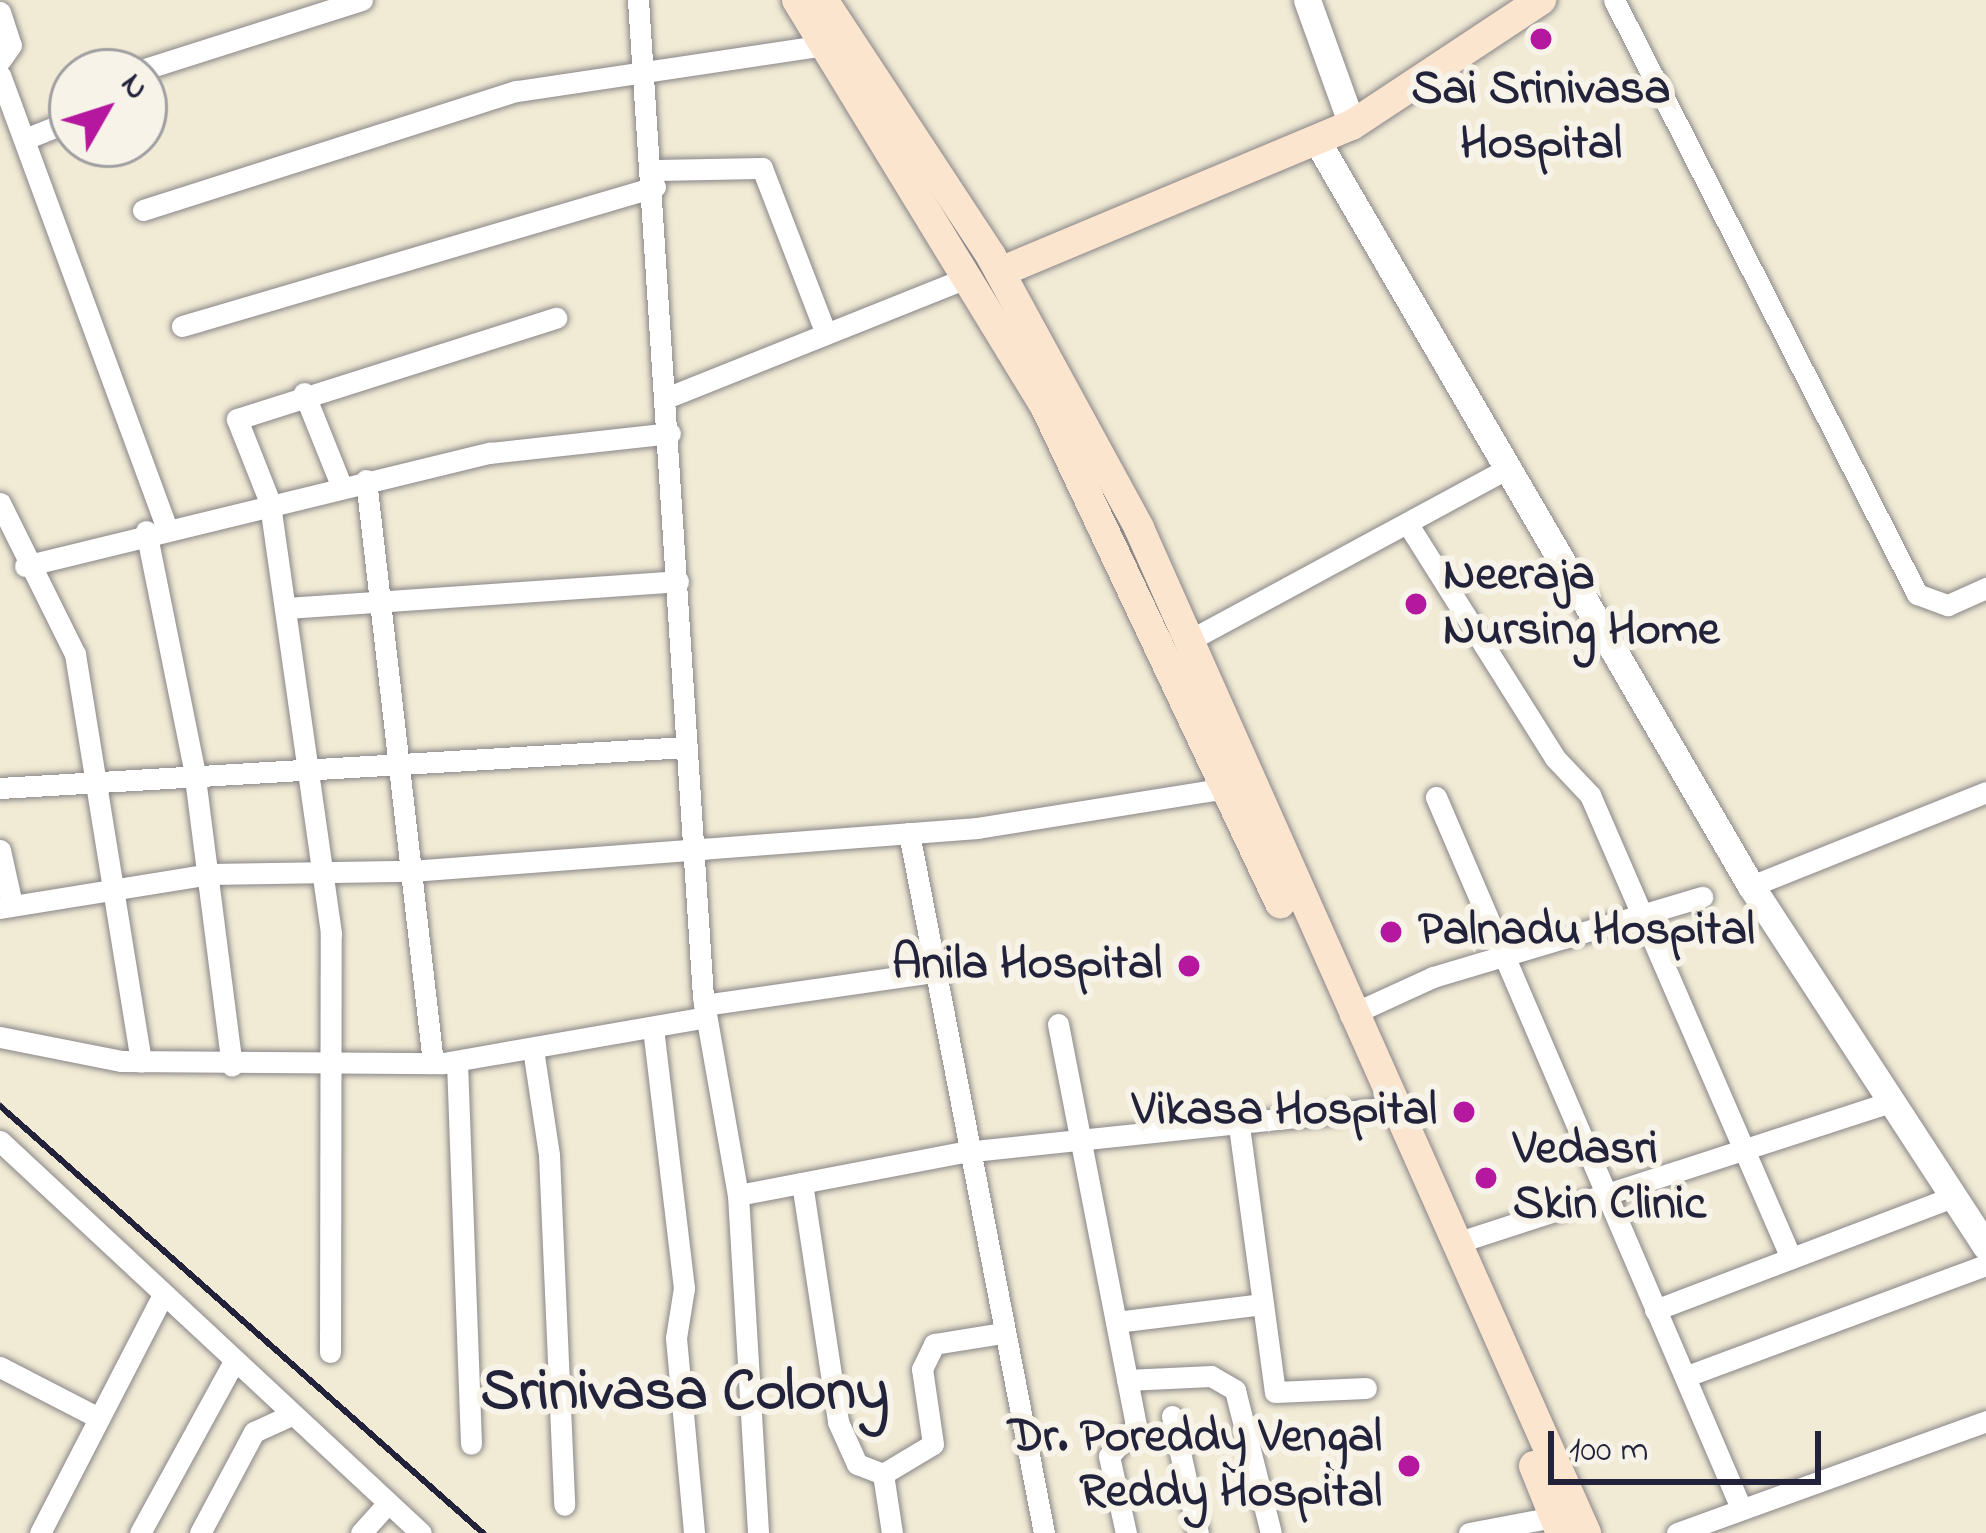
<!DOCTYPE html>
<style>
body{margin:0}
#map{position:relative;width:1986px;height:1533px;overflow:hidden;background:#f1ebd5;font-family:"Indie Flower",sans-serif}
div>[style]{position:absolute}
.roads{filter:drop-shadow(0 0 3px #8a8688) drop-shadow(0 0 3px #8a8688)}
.minor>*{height:21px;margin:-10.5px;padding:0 10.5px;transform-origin:10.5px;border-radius:10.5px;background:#fff}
.tertiary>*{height:27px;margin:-13.5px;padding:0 13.5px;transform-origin:13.5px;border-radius:13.5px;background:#fff}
.secondary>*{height:30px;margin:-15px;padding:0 15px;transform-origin:15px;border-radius:15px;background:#fce5cf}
.rail>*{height:6px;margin:-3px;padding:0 3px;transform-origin:3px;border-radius:3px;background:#22223b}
.dots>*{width:33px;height:33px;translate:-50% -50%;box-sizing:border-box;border:6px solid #f7f3e8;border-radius:50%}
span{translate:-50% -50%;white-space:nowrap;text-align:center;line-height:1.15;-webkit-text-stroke:12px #f7f3e8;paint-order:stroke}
.poi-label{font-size:48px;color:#22223b;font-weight:700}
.left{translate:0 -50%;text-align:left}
.right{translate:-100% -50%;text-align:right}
.district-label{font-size:60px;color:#22223b;font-weight:700}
.north{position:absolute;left:48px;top:48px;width:120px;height:120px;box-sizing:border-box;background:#f7f3e8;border:3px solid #a29fa3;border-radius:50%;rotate:51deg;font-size:33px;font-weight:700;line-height:48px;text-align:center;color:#22223b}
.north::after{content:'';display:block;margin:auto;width:42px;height:54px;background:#b5179e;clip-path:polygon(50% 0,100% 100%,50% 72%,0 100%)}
.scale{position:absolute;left:1548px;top:1431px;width:273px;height:54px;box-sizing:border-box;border:6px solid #22223b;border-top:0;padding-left:15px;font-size:36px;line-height:42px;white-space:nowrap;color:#22223b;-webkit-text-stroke:9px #f7f3e8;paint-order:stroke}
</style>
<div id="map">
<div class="roads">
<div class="minor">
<div style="left:638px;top:0;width:999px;rotate:86.27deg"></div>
<div style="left:703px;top:997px;width:201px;rotate:80deg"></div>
<div style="left:738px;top:1195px;width:339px;rotate:86.6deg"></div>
<div style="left:1614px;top:0;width:667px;rotate:62.97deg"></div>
<div style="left:1917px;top:594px;width:33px;rotate:20deg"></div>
<div style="left:1948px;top:605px;width:42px;rotate:-24.1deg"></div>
<div style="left:0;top:12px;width:35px;rotate:72deg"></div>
<div style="left:11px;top:45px;width:19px;rotate:125deg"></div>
<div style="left:135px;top:72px;width:238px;rotate:-17.6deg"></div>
<div style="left:0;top:75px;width:480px;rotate:69.8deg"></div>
<div style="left:25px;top:139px;width:51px;rotate:-22deg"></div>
<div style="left:654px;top:170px;width:108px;rotate:-1.1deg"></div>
<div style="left:762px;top:168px;width:175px;rotate:68.9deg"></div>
<div style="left:143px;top:210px;width:392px;rotate:-17.7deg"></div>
<div style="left:517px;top:91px;width:312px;rotate:-8.5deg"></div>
<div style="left:182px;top:326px;width:493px;rotate:-16.4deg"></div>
<div style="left:304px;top:393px;width:99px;rotate:68.1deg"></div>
<div style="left:666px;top:398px;width:328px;rotate:-21.8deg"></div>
<div style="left:366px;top:480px;width:587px;rotate:83.44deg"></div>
<div style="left:0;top:503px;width:169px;rotate:63.6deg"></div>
<div style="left:75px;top:654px;width:413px;rotate:80.8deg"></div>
<div style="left:1409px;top:526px;width:274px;rotate:57.8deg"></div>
<div style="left:1555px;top:758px;width:51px;rotate:46.6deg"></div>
<div style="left:1590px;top:795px;width:505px;rotate:66.53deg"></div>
<div style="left:146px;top:531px;width:244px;rotate:78.6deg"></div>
<div style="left:194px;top:770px;width:298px;rotate:82.7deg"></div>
<div style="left:25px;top:566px;width:479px;rotate:-13.7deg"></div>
<div style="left:490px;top:453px;width:181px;rotate:-6.3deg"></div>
<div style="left:286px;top:608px;width:393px;rotate:-3.9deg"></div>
<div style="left:1190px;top:640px;width:364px;rotate:-28.4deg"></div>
<div style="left:0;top:788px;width:688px;rotate:-3.42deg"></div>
<div style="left:1436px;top:797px;width:774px;rotate:66.78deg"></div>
<div style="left:909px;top:833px;width:713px;rotate:79.08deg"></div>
<div style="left:0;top:850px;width:55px;rotate:77.5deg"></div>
<div style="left:1751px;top:886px;width:253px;rotate:-21.8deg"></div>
<div style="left:0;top:908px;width:212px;rotate:-9.2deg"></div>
<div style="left:209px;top:874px;width:202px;rotate:-0.9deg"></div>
<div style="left:411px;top:871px;width:568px;rotate:-4.34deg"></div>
<div style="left:977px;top:828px;width:254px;rotate:-9.1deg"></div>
<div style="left:704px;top:1005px;width:231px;rotate:-8.2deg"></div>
<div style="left:1350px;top:1015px;width:91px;rotate:-24.6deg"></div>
<div style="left:1433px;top:977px;width:281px;rotate:-16.6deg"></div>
<div style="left:1058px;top:1024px;width:409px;rotate:79deg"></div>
<div style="left:1136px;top:1426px;width:40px;rotate:132deg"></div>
<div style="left:1109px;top:1456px;width:79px;rotate:77.6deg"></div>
<div style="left:653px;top:1028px;width:262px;rotate:83.2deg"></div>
<div style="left:684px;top:1288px;width:51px;rotate:99.1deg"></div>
<div style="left:676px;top:1338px;width:196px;rotate:84.7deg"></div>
<div style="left:0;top:1037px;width:123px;rotate:11.2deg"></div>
<div style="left:121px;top:1061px;width:322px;rotate:0.4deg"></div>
<div style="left:443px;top:1063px;width:267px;rotate:-9.9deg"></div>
<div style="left:533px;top:1049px;width:107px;rotate:81.4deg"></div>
<div style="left:549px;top:1155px;width:350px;rotate:87.5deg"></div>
<div style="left:457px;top:1062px;width:382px;rotate:87.9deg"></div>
<div style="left:1239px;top:1126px;width:268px;rotate:82.3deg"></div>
<div style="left:1275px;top:1392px;width:91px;rotate:-2.5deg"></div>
<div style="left:0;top:1141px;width:575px;rotate:42.96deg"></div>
<div style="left:802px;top:1183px;width:242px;rotate:81.4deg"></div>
<div style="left:838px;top:1422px;width:46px;rotate:65.7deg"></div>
<div style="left:857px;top:1464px;width:28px;rotate:21deg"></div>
<div style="left:883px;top:1474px;width:58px;rotate:-31deg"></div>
<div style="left:933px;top:1444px;width:76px;rotate:-98.3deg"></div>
<div style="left:922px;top:1369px;width:28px;rotate:-64deg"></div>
<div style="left:934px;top:1344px;width:70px;rotate:-9.1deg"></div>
<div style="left:738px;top:1195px;width:230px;rotate:-10.8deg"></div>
<div style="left:964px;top:1152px;width:414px;rotate:-6deg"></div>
<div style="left:1453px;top:1244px;width:455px;rotate:-18deg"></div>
<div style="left:1655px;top:1310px;width:318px;rotate:-20.8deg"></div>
<div style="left:1116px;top:1322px;width:148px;rotate:-7deg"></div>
<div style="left:330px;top:1352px;width:419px;rotate:-89.9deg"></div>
<div style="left:331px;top:933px;width:437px;rotate:-98.1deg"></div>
<div style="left:269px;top:500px;width:87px;rotate:-111.6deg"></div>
<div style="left:237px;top:419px;width:335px;rotate:-17.6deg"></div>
<div style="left:0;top:1367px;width:109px;rotate:27.3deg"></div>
<div style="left:1687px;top:1376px;width:319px;rotate:-20.4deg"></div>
<div style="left:1127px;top:1380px;width:84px;rotate:-2.7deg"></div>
<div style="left:1211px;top:1376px;width:28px;rotate:30deg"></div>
<div style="left:1235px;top:1390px;width:147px;rotate:75.9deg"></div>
<div style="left:1172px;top:1416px;width:120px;rotate:77.5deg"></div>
<div style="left:883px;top:1474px;width:60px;rotate:81.3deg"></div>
<div style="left:40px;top:1533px;width:268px;rotate:-62.7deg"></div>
<div style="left:140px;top:1533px;width:194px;rotate:-61.3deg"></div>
<div style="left:200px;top:1533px;width:115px;rotate:-61.9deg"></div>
<div style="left:254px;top:1432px;width:41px;rotate:-24.7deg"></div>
<div style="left:361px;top:1533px;width:40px;rotate:-48deg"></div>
<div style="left:1469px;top:1533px;width:86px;rotate:-10.7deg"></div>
<div style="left:1677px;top:1533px;width:329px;rotate:-19.9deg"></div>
</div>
<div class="tertiary">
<div style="left:1307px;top:0;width:133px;rotate:70.2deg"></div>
<div style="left:1317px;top:141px;width:862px;rotate:59.78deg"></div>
<div style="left:1751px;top:886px;width:430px;rotate:56.9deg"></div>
</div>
<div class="secondary">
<div style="left:797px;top:0;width:478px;rotate:58.6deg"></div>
<div style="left:1046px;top:408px;width:548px;rotate:64.7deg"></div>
<div style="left:823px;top:0;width:306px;rotate:56.7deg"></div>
<div style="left:991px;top:256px;width:310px;rotate:61.4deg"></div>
<div style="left:1139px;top:528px;width:1100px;rotate:66.02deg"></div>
<div style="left:1000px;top:272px;width:381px;rotate:-22.7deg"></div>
<div style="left:1352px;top:125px;width:227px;rotate:-33.5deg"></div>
<div style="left:1534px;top:1466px;width:72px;rotate:68.1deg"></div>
</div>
</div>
<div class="rail">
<div style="left:0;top:1106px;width:645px;rotate:41.48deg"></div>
</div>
<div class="dots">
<div style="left:1541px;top:39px;background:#b5179e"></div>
<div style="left:1416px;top:604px;background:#b5179e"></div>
<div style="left:1391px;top:932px;background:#b5179e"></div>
<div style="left:1189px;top:966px;background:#b5179e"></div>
<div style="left:1464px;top:1112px;background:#b5179e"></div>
<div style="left:1486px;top:1178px;background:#b5179e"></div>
<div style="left:1409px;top:1466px;background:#b5179e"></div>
</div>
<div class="poi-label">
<span style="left:1541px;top:118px">Sai Srinivasa<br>Hospital</span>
<span class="left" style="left:1443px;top:604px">Neeraja<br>Nursing Home</span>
<span class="left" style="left:1418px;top:932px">Palnadu Hospital</span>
<span class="right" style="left:1162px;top:966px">Anila Hospital</span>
<span class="right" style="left:1437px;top:1112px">Vikasa Hospital</span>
<span class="left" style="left:1513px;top:1178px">Vedasri<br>Skin Clinic</span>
<span class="right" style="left:1382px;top:1466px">Dr. Poreddy Vengal<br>Reddy Hospital</span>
</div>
<div class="district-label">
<span style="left:685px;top:1393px">Srinivasa Colony</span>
</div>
<div class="north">N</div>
<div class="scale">100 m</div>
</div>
